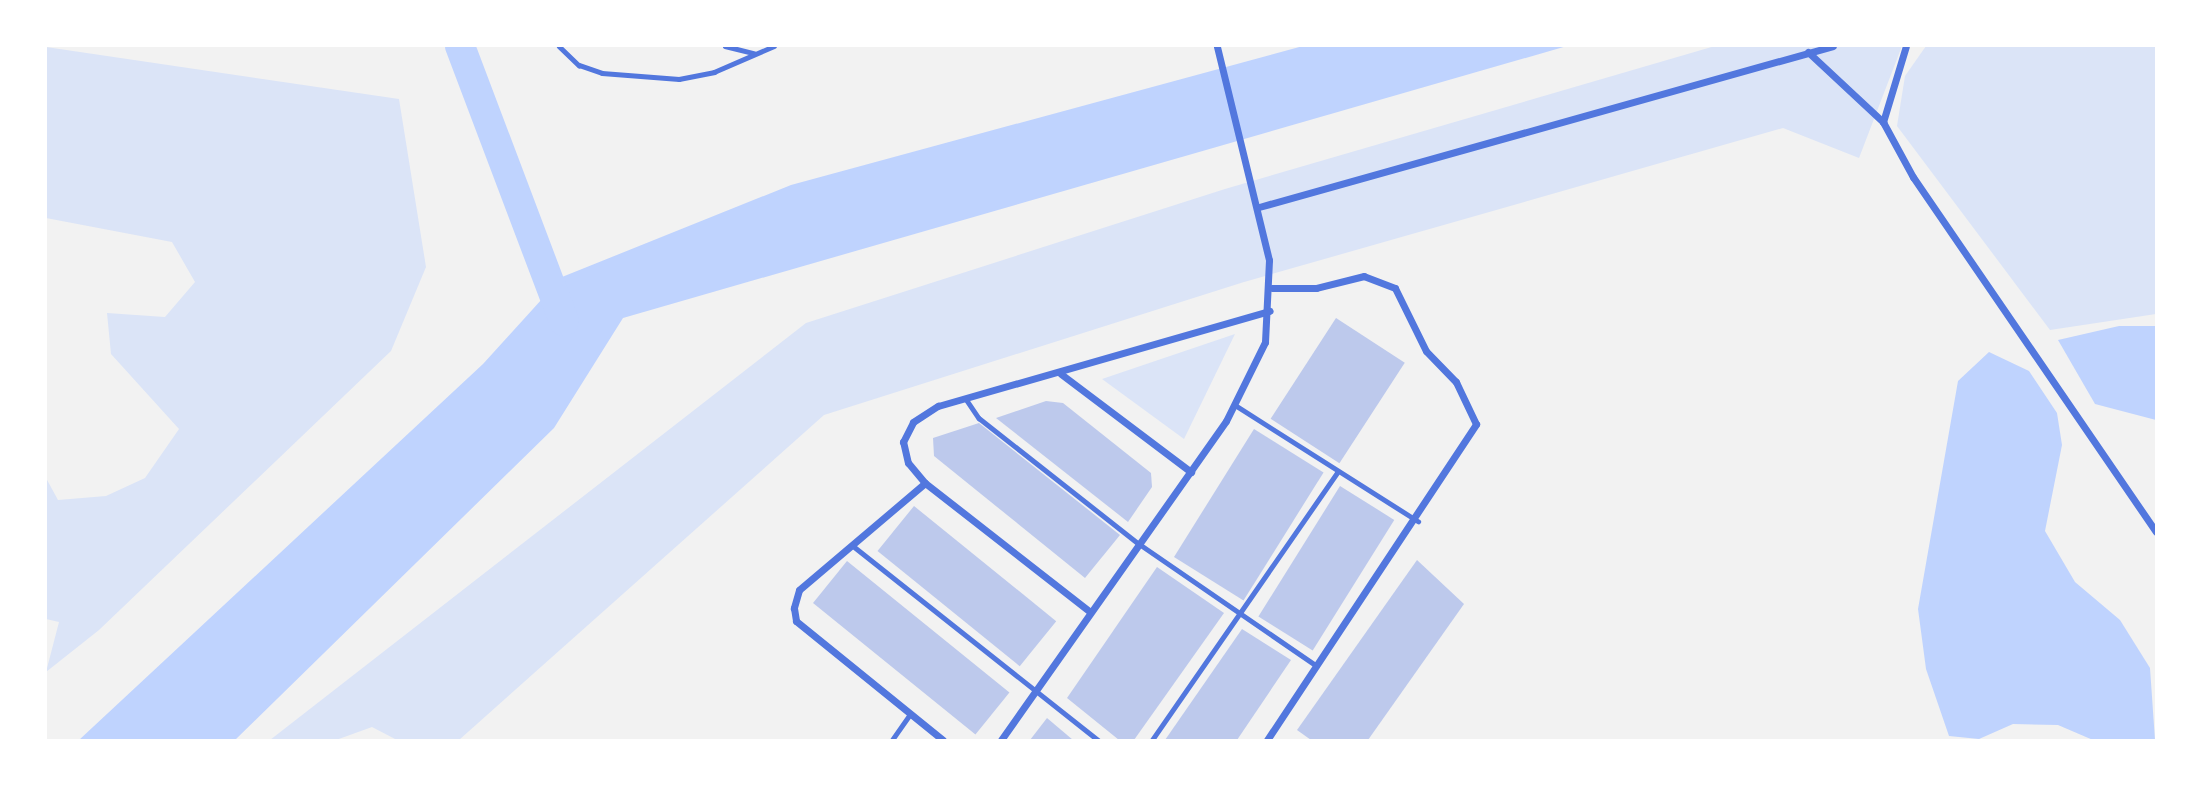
<!DOCTYPE html>
<style>
body{margin:0}
#map{position:relative;width:2202px;height:786px;overflow:hidden;background:#f2f2f2;font-family:"Golos Text",sans-serif}
div>[style]{position:absolute}
.green>*{inset:0;background:#dbe4f7}
.water>*{inset:0;background:#bfd3fe}
.river>*{height:30px;margin:-15px;padding:0 15px;transform-origin:15px;border-radius:15px;background:#bfd3fe}
.building>*{inset:0;background:#bdc9ec;transform-origin:0 0}
.service>*{height:4.5px;margin:-2.25px;padding:0 2.25px;transform-origin:2.25px;border-radius:2.25px;background:#5277de}
.minor>*{height:7px;margin:-3.5px;padding:0 3.5px;transform-origin:3.5px;border-radius:3.5px;background:#5277de}
span{translate:-50% -50%;white-space:nowrap;text-align:center;line-height:1.15;-webkit-text-stroke:6px #fff;paint-order:stroke}
.frame{position:absolute;inset:0;border:47px solid #fff;pointer-events:none}
</style>
<div id="map">
<div class="green">
<div style="clip-path:polygon(1715px 46px,1902px 46px,1859px 158px,1783px 128px,1244px 282px,824px 415px,459px 740px,397px 740px,372px 727px,336px 740px,270px 740px,806px 323px,1225px 189px)"></div>
<div style="clip-path:polygon(1926px 46px,2156px 46px,2156px 314px,2050px 330px,1897px 126px,1905px 76px)"></div>
<div style="clip-path:polygon(46px 47px,399px 99px,426px 267px,391px 351px,99px 630px,46px 672px,59px 622px,46px 619px,46px 478px,58px 500px,106px 496px,145px 478px,179px 429px,111px 354px,107px 313px,165px 317px,195px 282px,172px 242px,46px 218px)"></div>
<div style="clip-path:polygon(1235px 334px,1184px 439px,1102px 379px)"></div>
</div>
<div class="water">
<div style="clip-path:polygon(1303px 46px,1567px 46px,623px 318px,554px 428px,235px 740px,79px 740px,483px 364px,562px 277px,791px 185px)"></div>
<div style="clip-path:polygon(2119px 326px,2156px 326px,2156px 420px,2095px 404px,2058px 340px)"></div>
<div style="clip-path:polygon(1989px 352px,2029px 371px,2057px 413px,2062px 445px,2045px 531px,2075px 582px,2120px 620px,2150px 668px,2155px 740px,2093px 740px,2058px 725px,2013px 724px,1979px 739px,1949px 736px,1926px 669px,1918px 609px,1958px 381px)"></div>
</div>
<div class="river">
<div style="left:460px;top:46px;width:294px;rotate:69.3deg"></div>
</div>
<div class="building">
<div style="left:1336px;top:318px;width:82px;height:120px;rotate:33deg"></div>
<div style="clip-path:polygon(1046px 401px,1063px 403px,1151px 473px,1152px 487px,1128px 522px,996px 418px)"></div>
<div style="clip-path:polygon(979px 423px,1120px 535px,1085px 578px,934px 456px,933px 438px)"></div>
<div style="left:1254px;top:429px;width:82px;height:151px;rotate:32deg"></div>
<div style="left:1340px;top:486px;width:64px;height:154px;rotate:32deg"></div>
<div style="left:914px;top:506px;width:183px;height:58px;rotate:39deg"></div>
<div style="clip-path:polygon(1417px 560px,1464px 604px,1368px 740px,1311px 740px,1297px 730px)"></div>
<div style="left:847px;top:561px;width:209px;height:54px;rotate:39deg"></div>
<div style="clip-path:polygon(1157px 567px,1224px 613px,1134px 740px,1119px 740px,1067px 698px)"></div>
<div style="clip-path:polygon(1242px 629px,1291px 660px,1237px 740px,1165px 740px)"></div>
<div style="clip-path:polygon(1047px 718px,1073px 740px,1030px 740px)"></div>
</div>
<div class="service">
<div style="left:559px;top:46px;width:28px;rotate:44deg"></div>
<div style="left:579px;top:65px;width:24px;rotate:19deg"></div>
<div style="left:602px;top:73px;width:77px;rotate:4.5deg"></div>
<div style="left:679px;top:79px;width:36px;rotate:-11deg"></div>
<div style="left:714px;top:72px;width:65px;rotate:-23.4deg"></div>
<div style="left:725px;top:46px;width:30px;rotate:14deg"></div>
<div style="left:966px;top:399px;width:23px;rotate:56deg"></div>
<div style="left:979px;top:418px;width:202px;rotate:38.2deg"></div>
<div style="left:1138px;top:543px;width:217px;rotate:34.5deg"></div>
<div style="left:1235px;top:405px;width:217px;rotate:32.4deg"></div>
<div style="left:852px;top:545px;width:314px;rotate:38.4deg"></div>
<div style="left:892px;top:740px;width:32px;rotate:-55deg"></div>
<div style="left:1152px;top:740px;width:325px;rotate:-55.3deg"></div>
</div>
<div class="minor">
<div style="left:1808px;top:52px;width:103px;rotate:43deg"></div>
<div style="left:1883px;top:122px;width:63px;rotate:61.4deg"></div>
<div style="left:1913px;top:177px;width:430px;rotate:55.6deg"></div>
<div style="left:1883px;top:122px;width:79px;rotate:-73.2deg"></div>
<div style="left:1259px;top:207px;width:596px;rotate:-15.67deg"></div>
<div style="left:1061px;top:374px;width:163px;rotate:37deg"></div>
<div style="left:925px;top:483px;width:165px;rotate:139.7deg"></div>
<div style="left:799px;top:590px;width:19px;rotate:106deg"></div>
<div style="left:794px;top:608px;width:13px;rotate:81deg"></div>
<div style="left:796px;top:621px;width:189px;rotate:39deg"></div>
<div style="left:1089px;top:611px;width:208px;rotate:-142deg"></div>
<div style="left:925px;top:483px;width:26px;rotate:-130deg"></div>
<div style="left:908px;top:463px;width:22px;rotate:-103deg"></div>
<div style="left:903px;top:442px;width:22px;rotate:-63deg"></div>
<div style="left:913px;top:422px;width:30px;rotate:-33deg"></div>
<div style="left:938px;top:406px;width:345px;rotate:-16deg"></div>
<div style="left:1001px;top:740px;width:390px;rotate:-54.8deg"></div>
<div style="left:1226px;top:421px;width:88px;rotate:-63.7deg"></div>
<div style="left:1265px;top:342px;width:82px;rotate:-87.2deg"></div>
<div style="left:1269px;top:260px;width:220px;rotate:-103.7deg"></div>
<div style="left:1267px;top:740px;width:379px;rotate:-56.5deg"></div>
<div style="left:1476px;top:424px;width:47px;rotate:-115.5deg"></div>
<div style="left:1456px;top:382px;width:43px;rotate:-134.1deg"></div>
<div style="left:1426px;top:351px;width:70px;rotate:-116.2deg"></div>
<div style="left:1395px;top:288px;width:33px;rotate:-159deg"></div>
<div style="left:1364px;top:276px;width:49px;rotate:166deg"></div>
<div style="left:1316px;top:288px;width:44px;rotate:180deg"></div>
</div>
<div class="frame"></div>
</div>
